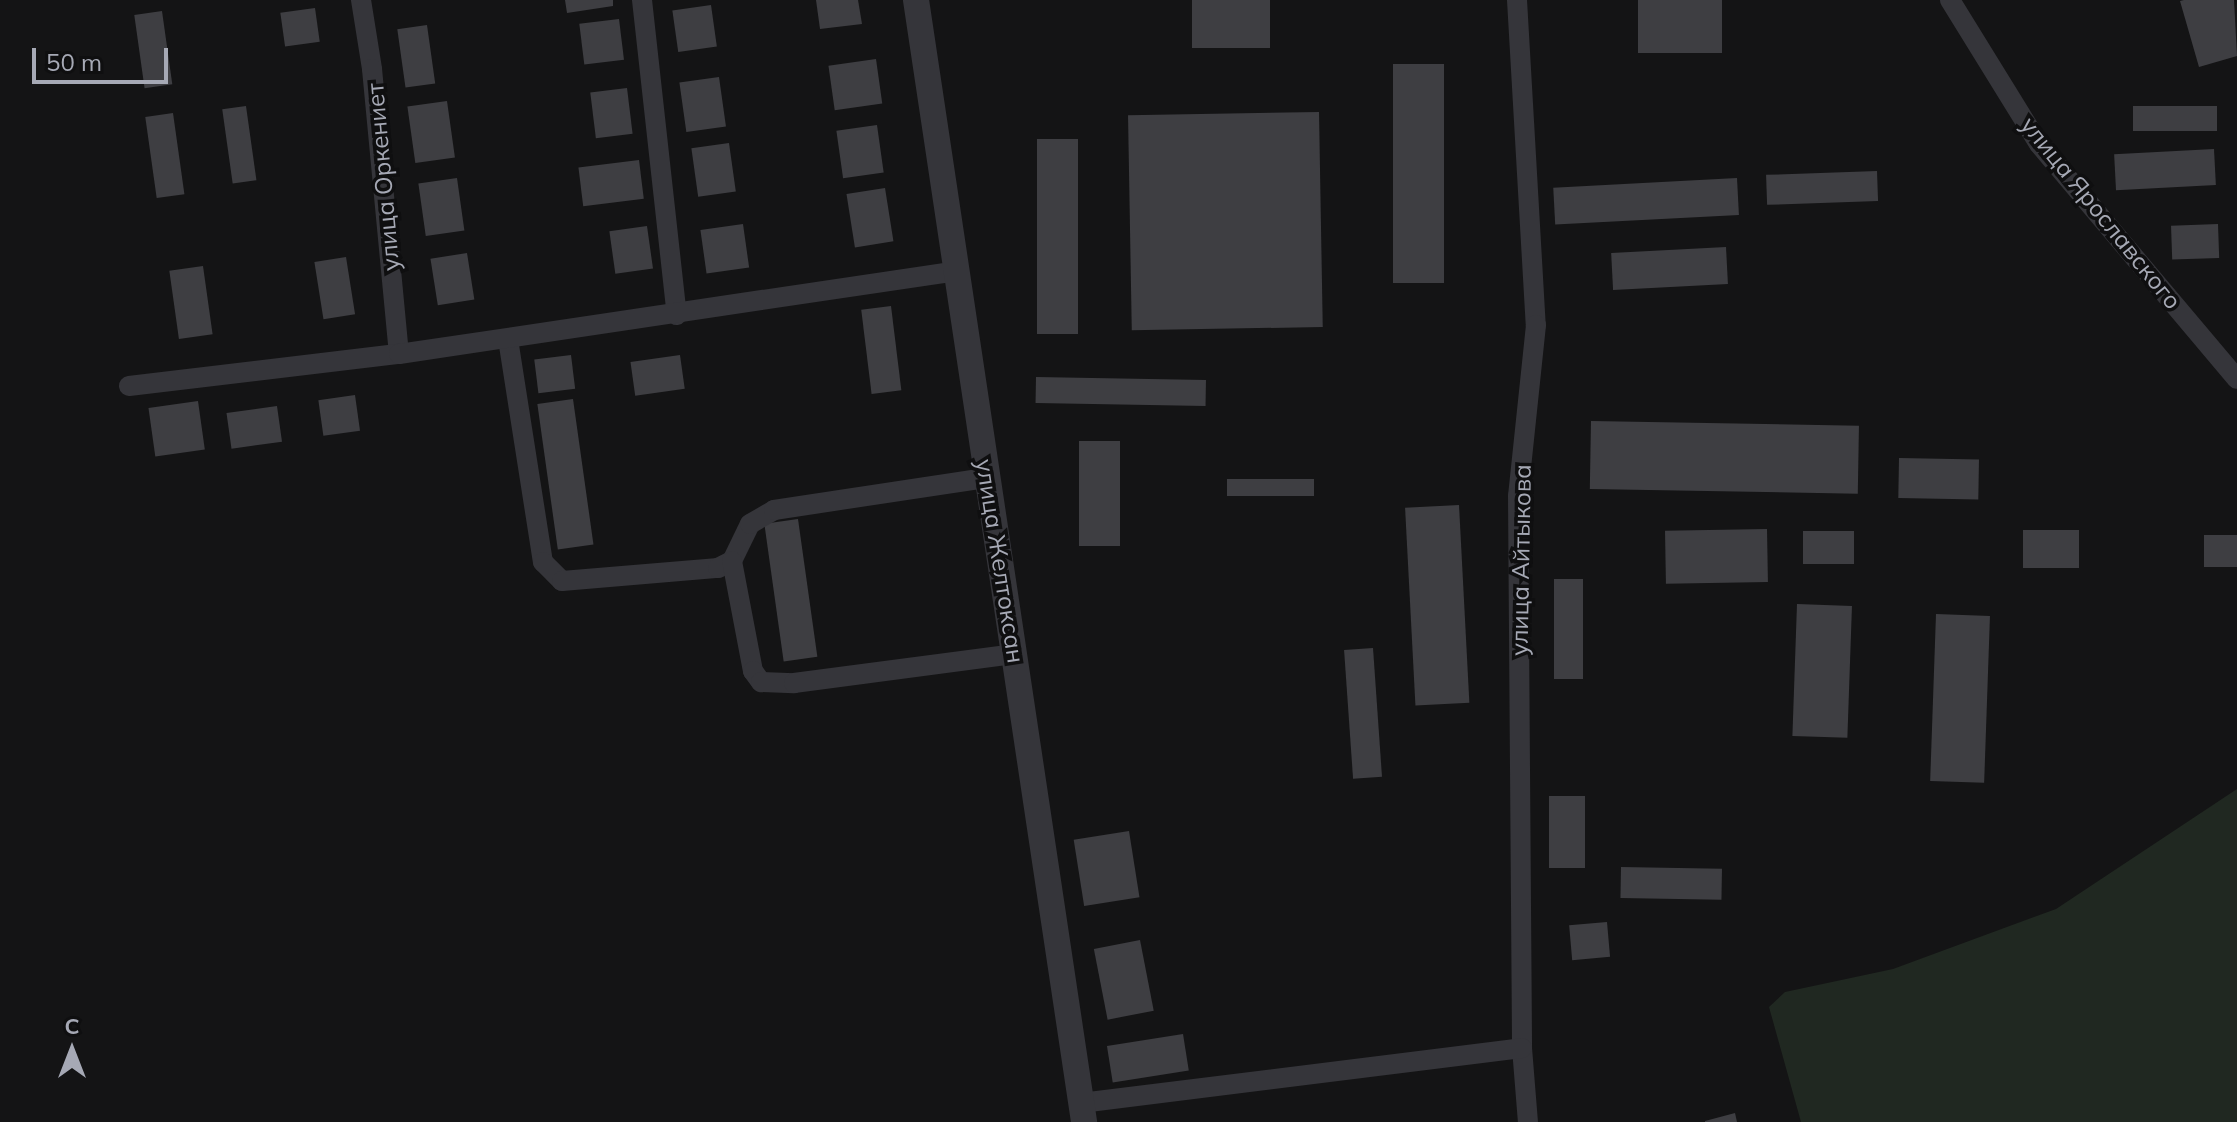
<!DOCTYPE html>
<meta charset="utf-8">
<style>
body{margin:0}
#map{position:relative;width:2237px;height:1122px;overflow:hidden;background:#141415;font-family:Mulish,sans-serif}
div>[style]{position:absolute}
.green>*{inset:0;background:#202821}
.building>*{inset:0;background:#3e3e42;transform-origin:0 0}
.minor>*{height:20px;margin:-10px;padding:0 10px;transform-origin:10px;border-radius:10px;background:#35353a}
.tertiary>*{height:26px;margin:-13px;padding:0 13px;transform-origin:13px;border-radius:13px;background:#35353a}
span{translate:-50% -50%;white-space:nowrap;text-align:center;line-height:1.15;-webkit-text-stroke:7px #0f0f10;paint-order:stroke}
.street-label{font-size:24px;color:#a6a9b5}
.north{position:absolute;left:32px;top:1010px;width:80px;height:80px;-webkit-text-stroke:6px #0f0f10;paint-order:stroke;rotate:0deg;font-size:22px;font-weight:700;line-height:32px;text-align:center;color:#a6a9b5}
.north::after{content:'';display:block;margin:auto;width:28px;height:36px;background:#a6a9b5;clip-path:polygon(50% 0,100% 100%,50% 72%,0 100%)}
.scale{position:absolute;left:32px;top:48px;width:136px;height:36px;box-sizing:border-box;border:4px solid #a6a9b5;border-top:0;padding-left:10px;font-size:24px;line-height:28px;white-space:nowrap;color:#a6a9b5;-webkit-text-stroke:6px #0f0f10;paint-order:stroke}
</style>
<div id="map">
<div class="green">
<div style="clip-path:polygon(2237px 789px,2237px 1122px,1801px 1122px,1769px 1007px,1785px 992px,1893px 969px,2056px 909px)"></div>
</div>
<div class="building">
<div style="clip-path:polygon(565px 0,613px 0,613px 6px,567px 13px)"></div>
<div style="clip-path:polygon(816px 0,858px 0,862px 24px,820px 29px)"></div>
<div style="left:1192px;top:0;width:78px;height:48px"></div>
<div style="left:1638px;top:0;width:84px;height:53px"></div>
<div style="clip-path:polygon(2184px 0,2234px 0,2237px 56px,2199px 67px,2180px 1px)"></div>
<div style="left:711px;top:5px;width:42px;height:39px;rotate:82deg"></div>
<div style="left:315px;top:8px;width:34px;height:35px;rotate:82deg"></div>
<div style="left:162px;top:11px;width:74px;height:28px;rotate:82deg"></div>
<div style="left:619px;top:19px;width:41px;height:40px;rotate:83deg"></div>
<div style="left:427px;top:25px;width:59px;height:30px;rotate:82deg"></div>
<div style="left:876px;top:59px;width:45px;height:48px;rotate:82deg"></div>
<div style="left:1393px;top:64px;width:51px;height:219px"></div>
<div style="left:719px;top:77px;width:50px;height:40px;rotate:82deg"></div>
<div style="left:627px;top:88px;width:46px;height:37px;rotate:83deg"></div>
<div style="left:447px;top:101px;width:57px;height:40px;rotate:82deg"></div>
<div style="left:246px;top:106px;width:75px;height:24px;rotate:82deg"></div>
<div style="left:2133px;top:106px;width:84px;height:25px"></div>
<div style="left:1319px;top:112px;width:215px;height:191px;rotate:89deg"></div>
<div style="left:173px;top:113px;width:82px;height:28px;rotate:82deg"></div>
<div style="left:877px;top:125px;width:48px;height:41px;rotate:82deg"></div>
<div style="left:1037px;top:139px;width:41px;height:195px"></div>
<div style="left:729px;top:143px;width:49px;height:38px;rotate:82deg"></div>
<div style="left:2214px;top:149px;width:36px;height:100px;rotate:87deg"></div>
<div style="left:639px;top:160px;width:39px;height:61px;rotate:83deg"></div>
<div style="left:1877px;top:171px;width:30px;height:111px;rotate:88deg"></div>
<div style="left:457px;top:178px;width:53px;height:39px;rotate:82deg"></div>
<div style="left:1737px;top:178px;width:37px;height:184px;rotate:87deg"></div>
<div style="left:885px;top:188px;width:54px;height:39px;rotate:81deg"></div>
<div style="left:743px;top:224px;width:44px;height:43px;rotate:82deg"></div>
<div style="left:2218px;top:224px;width:34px;height:47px;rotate:88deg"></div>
<div style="left:647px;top:226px;width:43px;height:38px;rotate:82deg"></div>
<div style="left:1726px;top:247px;width:37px;height:115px;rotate:87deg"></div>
<div style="left:467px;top:253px;width:47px;height:37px;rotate:81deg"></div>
<div style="left:346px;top:257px;width:58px;height:32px;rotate:81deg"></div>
<div style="left:203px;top:266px;width:69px;height:34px;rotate:82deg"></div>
<div style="left:891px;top:306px;width:85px;height:30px;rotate:83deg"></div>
<div style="left:571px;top:355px;width:34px;height:37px;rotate:83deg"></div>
<div style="left:680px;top:355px;width:34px;height:50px;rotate:82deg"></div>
<div style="left:1036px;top:377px;width:170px;height:26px;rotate:1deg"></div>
<div style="left:355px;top:395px;width:36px;height:37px;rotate:82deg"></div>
<div style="left:573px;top:399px;width:147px;height:36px;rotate:82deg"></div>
<div style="left:198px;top:401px;width:49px;height:50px;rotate:82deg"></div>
<div style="left:277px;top:406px;width:36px;height:51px;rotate:82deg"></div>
<div style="left:1591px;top:421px;width:268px;height:68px;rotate:1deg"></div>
<div style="left:1079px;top:441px;width:41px;height:105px"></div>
<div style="left:1899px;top:458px;width:80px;height:40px;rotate:1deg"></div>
<div style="left:1314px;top:479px;width:17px;height:87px;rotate:90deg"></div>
<div style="left:1459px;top:505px;width:198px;height:54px;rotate:87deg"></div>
<div style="left:798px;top:519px;width:139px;height:34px;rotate:82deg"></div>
<div style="left:1767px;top:529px;width:53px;height:102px;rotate:89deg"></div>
<div style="left:2023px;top:530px;width:56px;height:38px"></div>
<div style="left:1854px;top:531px;width:33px;height:51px;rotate:90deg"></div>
<div style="left:2204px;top:535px;width:33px;height:32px"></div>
<div style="left:1554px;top:579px;width:29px;height:100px"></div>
<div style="left:1797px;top:604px;width:55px;height:132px;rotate:2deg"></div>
<div style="left:1936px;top:614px;width:54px;height:167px;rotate:2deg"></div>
<div style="left:1373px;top:648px;width:129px;height:29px;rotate:86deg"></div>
<div style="left:1549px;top:796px;width:36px;height:72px"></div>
<div style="left:1129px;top:831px;width:67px;height:56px;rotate:81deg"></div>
<div style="left:1621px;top:867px;width:101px;height:31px;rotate:1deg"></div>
<div style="left:1607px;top:922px;width:35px;height:38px;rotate:85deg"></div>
<div style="left:1140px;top:940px;width:72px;height:47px;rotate:79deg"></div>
<div style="left:1183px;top:1034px;width:37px;height:77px;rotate:81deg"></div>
<div style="clip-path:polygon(1735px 1113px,1737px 1122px,1705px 1122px,1705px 1121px)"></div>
</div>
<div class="minor">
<div style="left:361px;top:0;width:70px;rotate:80.9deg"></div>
<div style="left:372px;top:69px;width:286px;rotate:84.6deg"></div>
<div style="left:642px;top:0;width:317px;rotate:83.7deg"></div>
<div style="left:1517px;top:0;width:326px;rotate:86.7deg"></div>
<div style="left:1536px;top:325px;width:172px;rotate:96deg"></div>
<div style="left:1518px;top:496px;width:552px;rotate:89.58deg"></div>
<div style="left:1522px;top:1048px;width:74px;rotate:85.4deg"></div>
<div style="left:1950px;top:0;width:169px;rotate:58.3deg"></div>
<div style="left:2039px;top:144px;width:307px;rotate:49.9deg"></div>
<div style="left:508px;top:339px;width:226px;rotate:81.1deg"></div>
<div style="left:543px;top:562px;width:27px;rotate:45deg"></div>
<div style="left:562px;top:581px;width:157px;rotate:-4.8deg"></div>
<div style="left:718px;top:568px;width:16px;rotate:-27deg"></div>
<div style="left:732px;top:561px;width:41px;rotate:-64.1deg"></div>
<div style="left:750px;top:524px;width:28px;rotate:-30deg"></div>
<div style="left:774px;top:510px;width:214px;rotate:-8.6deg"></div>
<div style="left:129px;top:386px;width:272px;rotate:-6.8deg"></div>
<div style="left:399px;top:354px;width:564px;rotate:-8.46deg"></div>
<div style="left:732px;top:561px;width:112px;rotate:79.2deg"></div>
<div style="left:753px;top:671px;width:14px;rotate:54deg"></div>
<div style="left:761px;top:682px;width:33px;rotate:2deg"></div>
<div style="left:794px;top:683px;width:223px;rotate:-7.5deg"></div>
<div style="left:1081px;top:1103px;width:444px;rotate:-7.1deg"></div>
</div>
<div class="tertiary">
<div style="left:916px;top:0;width:1135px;rotate:81.48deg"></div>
</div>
<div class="street-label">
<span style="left:383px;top:177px;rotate:-95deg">улица Оркениет</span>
<span style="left:2101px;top:213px;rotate:51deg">улица Ярославского</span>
<span style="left:1521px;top:560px;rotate:-89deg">улица Айтыкова</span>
<span style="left:1000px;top:561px;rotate:81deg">улица Желтоксан</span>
</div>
<div class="north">С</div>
<div class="scale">50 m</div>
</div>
